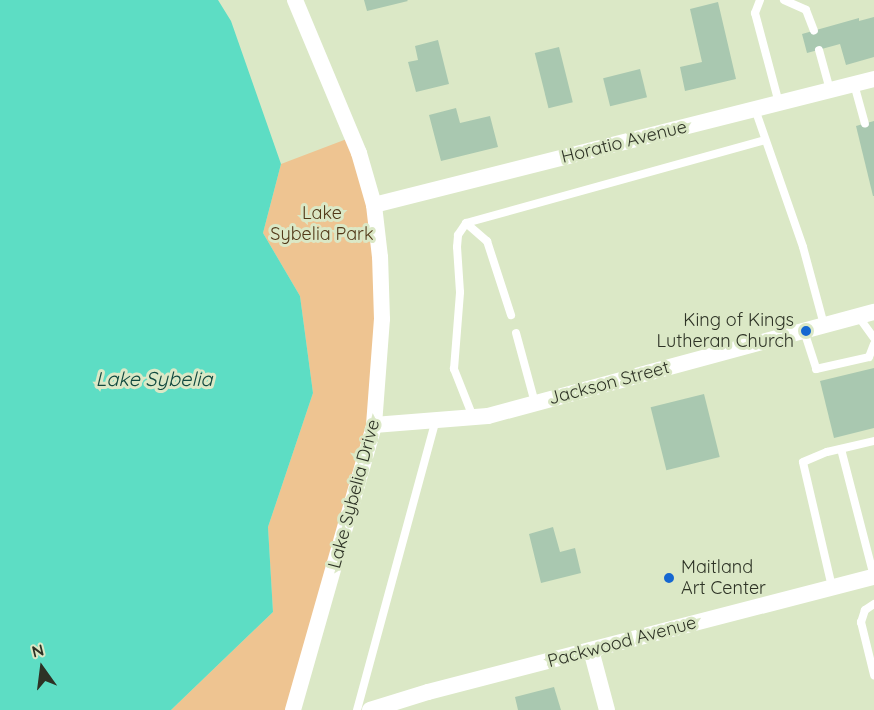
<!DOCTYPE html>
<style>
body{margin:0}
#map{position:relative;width:874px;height:710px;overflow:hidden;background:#dbe8c6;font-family:Quicksand,sans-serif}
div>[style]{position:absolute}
.green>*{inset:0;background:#eec491}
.water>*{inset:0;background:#5dddc4}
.building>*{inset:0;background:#a9c8b0;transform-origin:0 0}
.lane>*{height:8px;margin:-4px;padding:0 4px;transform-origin:4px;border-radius:4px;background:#fff}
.street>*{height:16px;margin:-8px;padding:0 8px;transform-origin:8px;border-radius:8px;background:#fff}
.dots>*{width:16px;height:16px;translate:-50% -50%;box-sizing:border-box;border:3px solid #dbe8c6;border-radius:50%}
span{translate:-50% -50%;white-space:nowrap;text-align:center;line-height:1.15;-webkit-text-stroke:6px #dbe8c6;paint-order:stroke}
.street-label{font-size:18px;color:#2d3225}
.park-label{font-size:18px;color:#523918}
.poi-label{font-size:18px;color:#2d3225}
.right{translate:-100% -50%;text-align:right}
.left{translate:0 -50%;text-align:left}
.water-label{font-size:20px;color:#124a40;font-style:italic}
.north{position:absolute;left:12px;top:638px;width:60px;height:60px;-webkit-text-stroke:4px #dbe8c6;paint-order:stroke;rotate:346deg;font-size:16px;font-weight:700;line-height:24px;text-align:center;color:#2d3225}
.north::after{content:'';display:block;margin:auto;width:21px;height:27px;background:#2d3225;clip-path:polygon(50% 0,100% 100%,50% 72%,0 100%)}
</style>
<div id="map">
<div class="green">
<div style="clip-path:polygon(352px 137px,374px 205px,374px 425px,293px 710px,171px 710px,273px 612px,268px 527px,313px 393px,300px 296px,263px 233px,281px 164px)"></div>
</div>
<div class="water">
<div style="clip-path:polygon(0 0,218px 0,231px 21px,281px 164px,263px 233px,300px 296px,313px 393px,268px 527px,273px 612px,171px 710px,0 710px)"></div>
</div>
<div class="building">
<div style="clip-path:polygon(364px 0,407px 0,408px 1px,367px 11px)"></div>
<div style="clip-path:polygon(718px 2px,736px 79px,685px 91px,680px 67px,702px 62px,690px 9px)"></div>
<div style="clip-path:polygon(874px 17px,874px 57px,846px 65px,840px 44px,807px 53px,802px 34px,859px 18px,859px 21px)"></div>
<div style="clip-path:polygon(438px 40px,449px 84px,416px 92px,408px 62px,418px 60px,415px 46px)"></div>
<div style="left:559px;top:47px;width:57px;height:25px;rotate:76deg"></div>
<div style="left:640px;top:69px;width:29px;height:38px;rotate:76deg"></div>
<div style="clip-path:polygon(456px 108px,460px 123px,490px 116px,498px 147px,441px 161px,429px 115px)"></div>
<div style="clip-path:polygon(874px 121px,874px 196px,873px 196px,856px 126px)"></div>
<div style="clip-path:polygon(874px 368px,874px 428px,834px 438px,820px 381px)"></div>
<div style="left:704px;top:394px;width:65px;height:55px;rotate:76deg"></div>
<div style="clip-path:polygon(553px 527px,560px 552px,575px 548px,581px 573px,541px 583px,529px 534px)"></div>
<div style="clip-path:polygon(554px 687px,561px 710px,518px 710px,515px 697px)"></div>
</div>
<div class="lane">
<div style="left:760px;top:0;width:14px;rotate:111deg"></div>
<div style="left:755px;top:13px;width:93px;rotate:75.1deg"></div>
<div style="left:784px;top:0;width:24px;rotate:24deg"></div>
<div style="left:806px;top:10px;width:22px;rotate:69deg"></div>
<div style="left:819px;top:50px;width:41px;rotate:74.6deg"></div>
<div style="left:854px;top:84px;width:41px;rotate:74.6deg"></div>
<div style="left:755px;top:109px;width:146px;rotate:70.8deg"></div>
<div style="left:803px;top:247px;width:81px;rotate:74.9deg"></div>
<div style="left:466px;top:223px;width:28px;rotate:41deg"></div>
<div style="left:487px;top:241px;width:78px;rotate:72deg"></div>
<div style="left:858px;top:316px;width:27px;rotate:54deg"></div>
<div style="left:804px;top:331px;width:40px;rotate:72deg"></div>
<div style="left:816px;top:369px;width:54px;rotate:-12.8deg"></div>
<div style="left:869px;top:357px;width:14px;rotate:-69deg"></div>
<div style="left:516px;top:333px;width:73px;rotate:74.8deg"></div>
<div style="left:473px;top:417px;width:52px;rotate:-111.6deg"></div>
<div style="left:454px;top:369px;width:77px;rotate:-85.5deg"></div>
<div style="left:460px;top:292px;width:45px;rotate:-93.8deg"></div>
<div style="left:457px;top:247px;width:12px;rotate:-85deg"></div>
<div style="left:458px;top:235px;width:14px;rotate:-56deg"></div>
<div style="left:466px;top:223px;width:310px;rotate:-15.5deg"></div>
<div style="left:841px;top:449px;width:132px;rotate:75.5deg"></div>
<div style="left:832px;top:587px;width:128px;rotate:-103.1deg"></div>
<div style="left:803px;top:462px;width:26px;rotate:-23deg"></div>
<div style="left:827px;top:452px;width:48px;rotate:-13.2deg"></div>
<div style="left:874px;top:604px;width:11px;rotate:146deg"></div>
<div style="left:865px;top:610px;width:13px;rotate:108deg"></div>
<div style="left:861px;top:622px;width:55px;rotate:76.2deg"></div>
<div style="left:357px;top:710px;width:298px;rotate:-74.8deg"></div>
</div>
<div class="street">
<div style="left:374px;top:205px;width:516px;rotate:-14.14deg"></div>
<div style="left:374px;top:425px;width:114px;rotate:-4.5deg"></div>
<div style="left:488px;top:416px;width:400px;rotate:-15.1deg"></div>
<div style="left:591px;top:650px;width:62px;rotate:75.1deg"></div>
<div style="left:293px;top:710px;width:296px;rotate:-74.1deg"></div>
<div style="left:374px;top:425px;width:106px;rotate:-85.7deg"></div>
<div style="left:382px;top:319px;width:62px;rotate:-91.8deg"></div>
<div style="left:380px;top:257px;width:52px;rotate:-96.6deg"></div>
<div style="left:374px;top:205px;width:54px;rotate:-106.1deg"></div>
<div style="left:359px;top:153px;width:166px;rotate:-112.7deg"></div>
<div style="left:370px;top:710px;width:61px;rotate:-17.2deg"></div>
<div style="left:428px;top:692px;width:461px;rotate:-14.5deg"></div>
</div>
<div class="dots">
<div style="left:806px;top:331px;background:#1567d1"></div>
<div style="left:669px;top:578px;background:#1567d1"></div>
</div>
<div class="street-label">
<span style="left:624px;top:142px;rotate:-14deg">Horatio Avenue</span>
<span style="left:609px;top:383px;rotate:-15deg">Jackson Street</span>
<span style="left:354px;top:494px;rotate:-75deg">Lake Sybelia Drive</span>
<span style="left:622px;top:642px;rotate:-15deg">Packwood Avenue</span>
</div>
<div class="park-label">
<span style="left:322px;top:224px">Lake<br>Sybelia Park</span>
</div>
<div class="poi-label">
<span class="right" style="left:794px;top:331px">King of Kings<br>Lutheran Church</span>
<span class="left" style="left:681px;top:578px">Maitland<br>Art Center</span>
</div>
<div class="water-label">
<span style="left:154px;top:378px">Lake Sybelia</span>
</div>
<div class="north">N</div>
</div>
